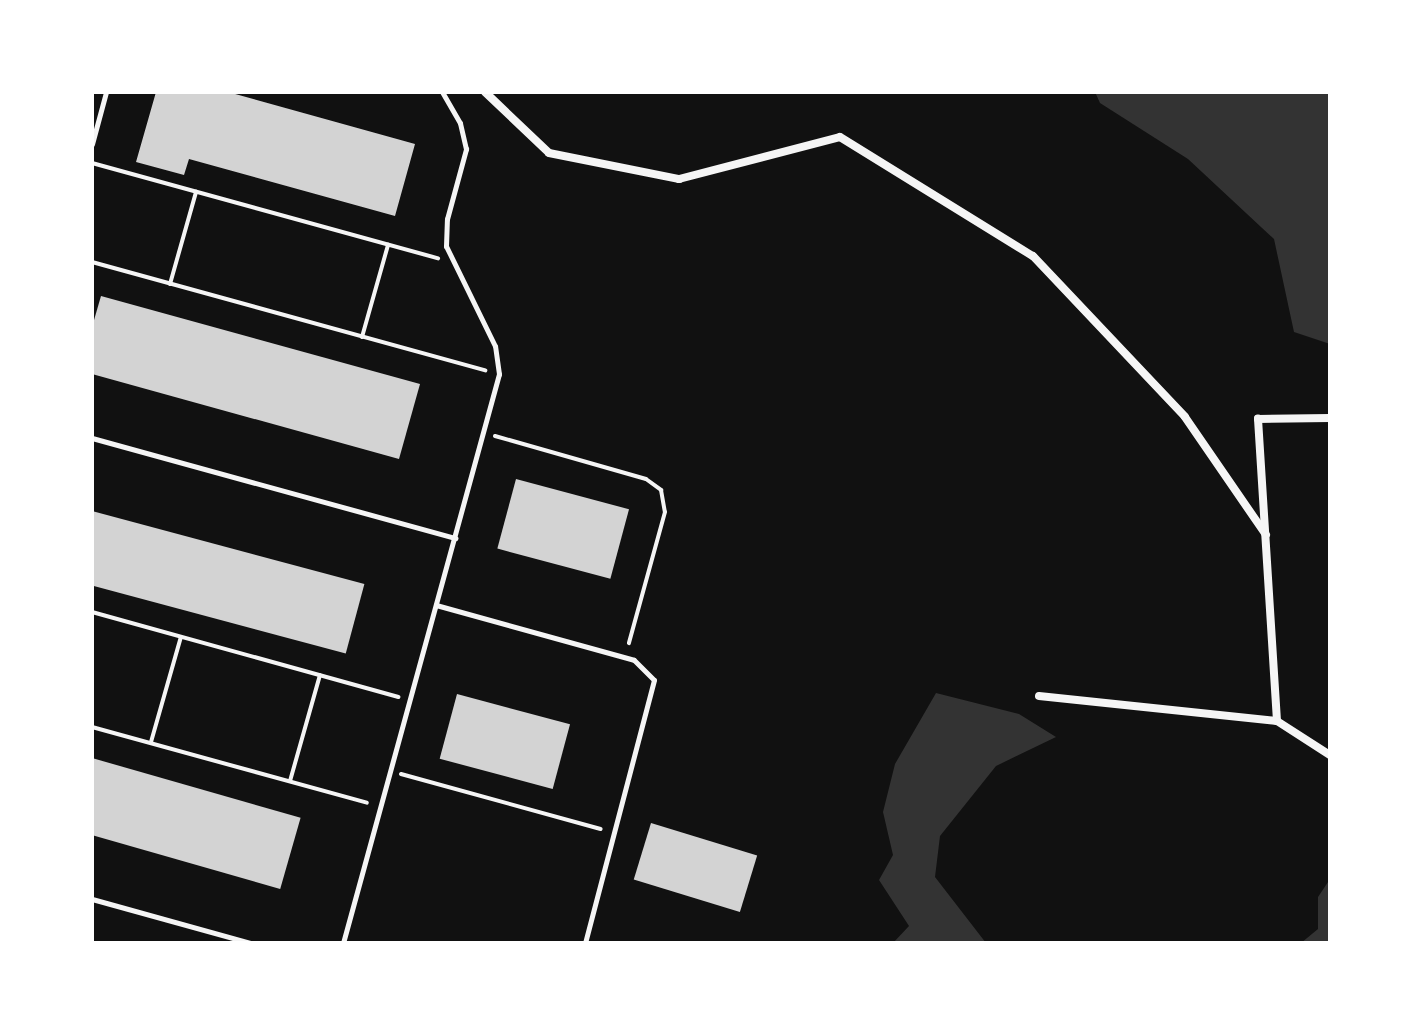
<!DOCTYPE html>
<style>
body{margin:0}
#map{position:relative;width:1422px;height:1035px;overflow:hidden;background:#111;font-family:Commissioner,sans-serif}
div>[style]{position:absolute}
.water>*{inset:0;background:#333}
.building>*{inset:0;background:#d3d3d3;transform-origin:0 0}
.path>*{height:4px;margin:-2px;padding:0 2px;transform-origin:2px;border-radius:2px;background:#f5f5f5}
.service>*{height:5px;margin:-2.5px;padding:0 2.5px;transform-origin:2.5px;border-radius:2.5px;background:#f5f5f5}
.minor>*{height:8px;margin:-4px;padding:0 4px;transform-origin:4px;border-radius:4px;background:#f5f5f5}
span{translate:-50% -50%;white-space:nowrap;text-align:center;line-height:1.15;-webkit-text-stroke:8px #fff;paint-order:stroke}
.frame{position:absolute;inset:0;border:94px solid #fff;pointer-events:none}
</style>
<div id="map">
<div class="water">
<div style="clip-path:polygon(1095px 92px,1330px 92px,1330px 344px,1294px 332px,1274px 239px,1188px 159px,1100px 103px)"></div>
<div style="clip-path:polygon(936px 693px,1019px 714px,1056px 737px,996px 766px,940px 836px,935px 877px,986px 943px,893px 943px,909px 926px,879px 880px,893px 855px,883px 812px,895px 764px)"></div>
<div style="clip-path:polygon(1330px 879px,1330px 943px,1301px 943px,1318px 929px,1318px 897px)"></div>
</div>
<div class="building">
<div style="clip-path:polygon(156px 92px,228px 92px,415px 144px,395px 216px,189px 159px,184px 175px,136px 162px)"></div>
<div style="clip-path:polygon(101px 296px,420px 384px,399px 459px,92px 374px,92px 327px)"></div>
<div style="left:516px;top:479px;width:117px;height:72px;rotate:15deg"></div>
<div style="left:92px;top:511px;width:282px;height:72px;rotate:15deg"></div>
<div style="left:457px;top:694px;width:117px;height:67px;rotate:15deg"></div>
<div style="left:92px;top:758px;width:217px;height:74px;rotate:16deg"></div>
<div style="left:651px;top:823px;width:111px;height:59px;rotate:17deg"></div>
</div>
<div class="path">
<div style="left:92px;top:163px;width:359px;rotate:15.4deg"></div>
<div style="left:92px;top:262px;width:408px;rotate:15.4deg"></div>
<div style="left:170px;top:284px;width:96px;rotate:-74.2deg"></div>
<div style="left:362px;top:337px;width:96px;rotate:-74.2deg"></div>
<div style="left:495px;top:436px;width:157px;rotate:15.9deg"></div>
<div style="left:646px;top:479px;width:19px;rotate:36deg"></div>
<div style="left:661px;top:490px;width:22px;rotate:80deg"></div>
<div style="left:665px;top:512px;width:136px;rotate:105.4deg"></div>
<div style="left:92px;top:612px;width:318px;rotate:15.5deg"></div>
<div style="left:92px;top:727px;width:285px;rotate:15.4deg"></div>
<div style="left:151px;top:742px;width:109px;rotate:-74.1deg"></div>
<div style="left:401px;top:774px;width:207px;rotate:15.4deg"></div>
<div style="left:290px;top:781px;width:110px;rotate:-74.2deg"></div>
</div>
<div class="service">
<div style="left:92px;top:144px;width:54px;rotate:-74.9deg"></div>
<div style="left:92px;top:438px;width:377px;rotate:15.4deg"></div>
<div style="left:436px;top:605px;width:205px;rotate:15.5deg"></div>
<div style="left:634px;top:660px;width:28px;rotate:45deg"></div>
<div style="left:654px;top:680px;width:272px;rotate:104.7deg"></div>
<div style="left:92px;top:899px;width:165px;rotate:15.5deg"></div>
<div style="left:343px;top:943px;width:590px;rotate:-74.67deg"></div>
<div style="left:499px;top:374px;width:28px;rotate:-98deg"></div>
<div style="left:495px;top:346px;width:111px;rotate:-116.1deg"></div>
<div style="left:446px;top:246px;width:27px;rotate:-88deg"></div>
<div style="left:447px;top:219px;width:73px;rotate:-74.8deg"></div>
<div style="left:466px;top:149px;width:27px;rotate:-103deg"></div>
<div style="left:460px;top:123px;width:36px;rotate:-120deg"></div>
</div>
<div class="minor">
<div style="left:485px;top:92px;width:88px;rotate:43.6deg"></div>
<div style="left:549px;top:153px;width:133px;rotate:11.3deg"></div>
<div style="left:679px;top:179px;width:166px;rotate:-14.6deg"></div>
<div style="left:840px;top:137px;width:227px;rotate:31.7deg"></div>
<div style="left:1033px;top:256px;width:221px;rotate:46.6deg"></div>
<div style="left:1185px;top:417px;width:143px;rotate:55.5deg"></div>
<div style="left:1039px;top:696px;width:239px;rotate:6deg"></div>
<div style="left:1277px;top:721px;width:63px;rotate:32.7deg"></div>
<div style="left:1277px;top:721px;width:303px;rotate:-93.6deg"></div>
<div style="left:1258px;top:419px;width:72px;rotate:-0.8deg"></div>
</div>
<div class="frame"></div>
</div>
